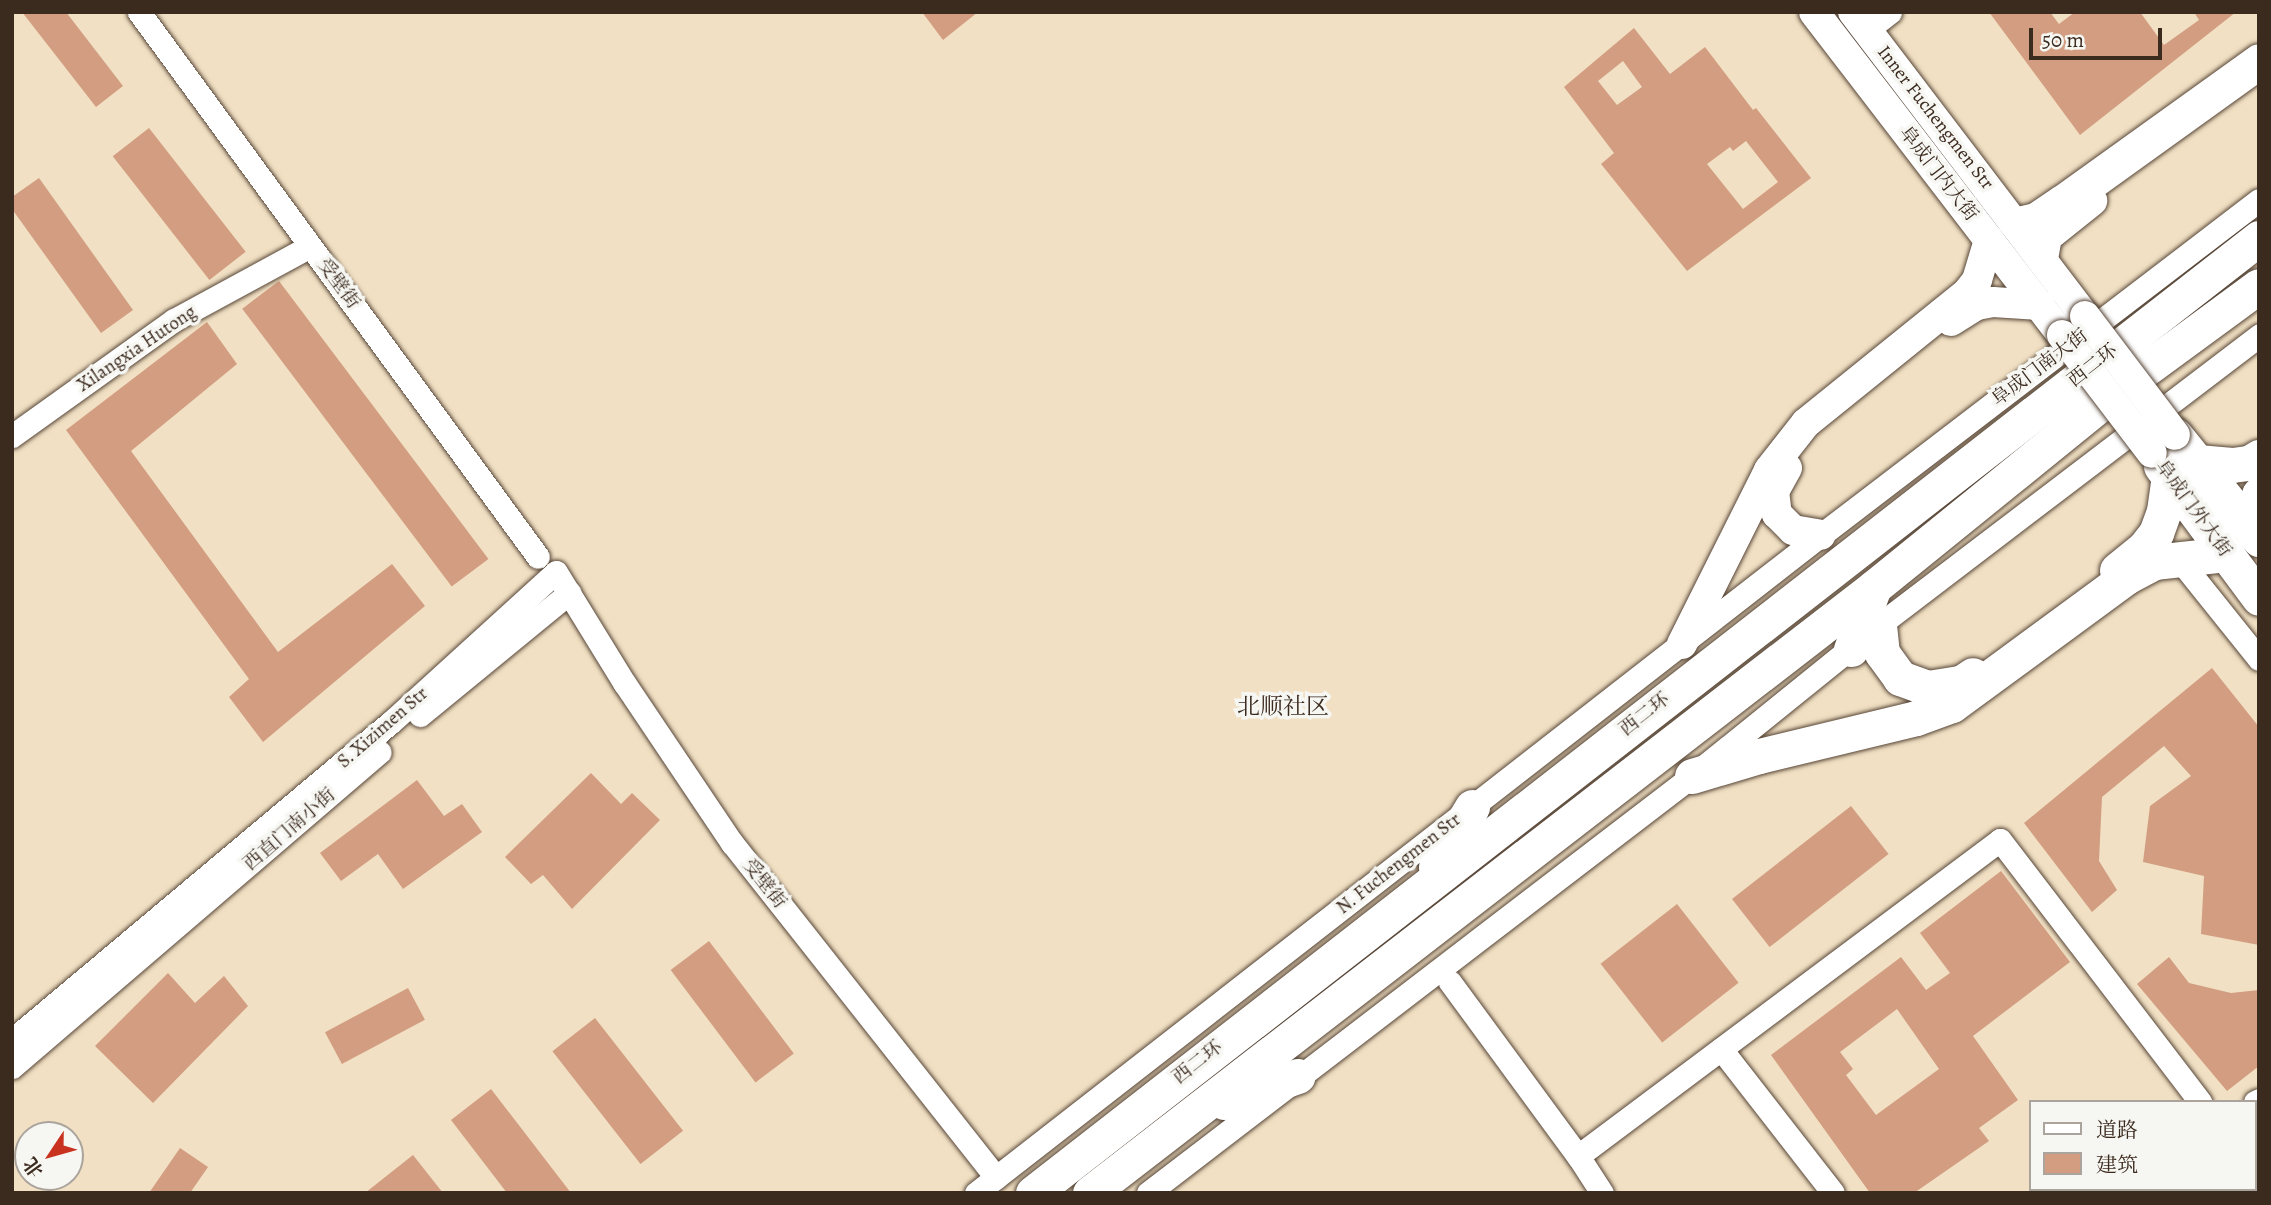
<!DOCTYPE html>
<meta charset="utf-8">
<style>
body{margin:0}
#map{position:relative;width:2271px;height:1205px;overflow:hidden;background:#f1e0c3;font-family:Alegreya,"Noto Serif SC",serif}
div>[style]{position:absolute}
.building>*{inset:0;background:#d29d81;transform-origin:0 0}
.roads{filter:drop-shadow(0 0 2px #564537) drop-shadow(0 0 2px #564537)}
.minor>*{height:23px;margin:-11.5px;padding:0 11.5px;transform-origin:11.5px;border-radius:11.5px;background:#fff}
.major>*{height:30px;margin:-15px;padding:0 15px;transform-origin:15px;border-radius:15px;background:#fff}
.highway>*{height:35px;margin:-17.5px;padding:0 17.5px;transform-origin:17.5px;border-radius:17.5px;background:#fff}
.bridges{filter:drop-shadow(0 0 2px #564537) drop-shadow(0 0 2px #564537)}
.major-bridge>*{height:30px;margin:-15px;padding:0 15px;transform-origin:15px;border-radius:15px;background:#fff}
span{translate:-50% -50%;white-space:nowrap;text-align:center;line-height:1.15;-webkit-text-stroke:7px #f6f6f2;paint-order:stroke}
.street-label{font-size:19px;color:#3b2a1e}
.quarter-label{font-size:23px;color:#3b2a1e}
.frame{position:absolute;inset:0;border:14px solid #3b2a1e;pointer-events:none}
.legend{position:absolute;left:2029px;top:1100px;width:228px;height:91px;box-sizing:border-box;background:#f6f6f2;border:2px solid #aba49d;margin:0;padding:9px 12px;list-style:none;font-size:21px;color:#3b2a1e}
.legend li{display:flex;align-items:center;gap:14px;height:35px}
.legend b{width:35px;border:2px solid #aba49d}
.north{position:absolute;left:14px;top:1121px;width:70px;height:70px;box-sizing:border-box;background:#f6f6f2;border:2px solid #aba49d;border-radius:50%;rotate:234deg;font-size:19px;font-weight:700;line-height:28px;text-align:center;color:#3b2a1e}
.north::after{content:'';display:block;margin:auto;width:24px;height:32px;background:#c8321e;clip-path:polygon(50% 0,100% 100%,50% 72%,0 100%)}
.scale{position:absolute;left:2029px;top:28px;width:133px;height:32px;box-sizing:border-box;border:4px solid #3b2a1e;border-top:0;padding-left:9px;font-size:21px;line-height:24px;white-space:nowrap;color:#3b2a1e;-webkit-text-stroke:5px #f6f6f2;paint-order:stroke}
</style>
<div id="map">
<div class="building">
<div style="clip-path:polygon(22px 12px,66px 12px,123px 86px,96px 107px)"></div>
<div style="clip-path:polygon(922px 12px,978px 12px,943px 40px)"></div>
<div style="clip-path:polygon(1989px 12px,2050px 12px,2059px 24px,2075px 12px,2140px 12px,2164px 45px,2199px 20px,2194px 12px,2236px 12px,2080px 135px)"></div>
<div style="clip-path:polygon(evenodd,1634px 28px,1670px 74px,1705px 47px,1753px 110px,1756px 108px,1811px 178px,1687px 271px,1601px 164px,1614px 153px,1564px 87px,1634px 28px,1623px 61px,1642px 87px,1617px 105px,1598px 81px,1623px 61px,1634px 28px,1746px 141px,1778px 182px,1743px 209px,1707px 164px,1730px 147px,1733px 151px,1746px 141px)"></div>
<div style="left:149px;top:128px;width:157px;height:46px;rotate:52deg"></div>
<div style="clip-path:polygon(39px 178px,133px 310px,101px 333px,12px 209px,12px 197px)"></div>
<div style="left:279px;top:281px;width:348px;height:46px;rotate:53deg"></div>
<div style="clip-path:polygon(207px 322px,237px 364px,131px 451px,278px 652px,392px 564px,425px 606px,263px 742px,229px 697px,249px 679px,66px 430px)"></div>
<div style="clip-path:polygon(2212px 668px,2259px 727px,2259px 945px,2201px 934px,2204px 876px,2143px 862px,2150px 806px,2191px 776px,2164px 746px,2102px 797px,2099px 861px,2117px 890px,2092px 912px,2024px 823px)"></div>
<div style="clip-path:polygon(591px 773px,621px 804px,632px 793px,660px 820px,572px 909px,543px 875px,531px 884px,505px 857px)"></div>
<div style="clip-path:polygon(417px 780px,444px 816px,462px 804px,482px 832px,403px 889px,378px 854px,341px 881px,320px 853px)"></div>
<div style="left:1851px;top:806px;width:61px;height:151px;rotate:52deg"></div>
<div style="clip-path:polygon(evenodd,2001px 871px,2070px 962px,1973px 1036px,2018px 1100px,1979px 1128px,1989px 1141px,1914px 1193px,1870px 1193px,1771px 1055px,1901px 957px,1926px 990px,1950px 973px,1920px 933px,2001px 871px,1897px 1009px,1939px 1069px,1876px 1115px,1846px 1075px,1853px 1069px,1840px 1052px,1897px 1009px)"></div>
<div style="left:1677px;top:904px;width:100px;height:97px;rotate:52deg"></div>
<div style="left:709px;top:941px;width:141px;height:48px;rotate:53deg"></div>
<div style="clip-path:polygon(2169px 957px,2189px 983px,2231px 993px,2259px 990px,2259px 1066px,2227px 1091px,2137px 984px)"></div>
<div style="clip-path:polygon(168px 973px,195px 1003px,224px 976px,248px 1006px,153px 1103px,95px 1046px)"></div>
<div style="left:408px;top:988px;width:36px;height:94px;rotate:62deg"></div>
<div style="left:595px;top:1018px;width:143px;height:54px;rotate:52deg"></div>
<div style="clip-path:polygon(491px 1089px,571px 1193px,507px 1193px,451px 1120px)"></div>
<div style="clip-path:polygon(180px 1148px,208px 1167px,190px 1193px,149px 1193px)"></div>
<div style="clip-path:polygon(413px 1155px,443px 1193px,365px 1193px)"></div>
</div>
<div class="roads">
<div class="minor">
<div style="left:139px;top:12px;width:675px;rotate:53.79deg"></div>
<div style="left:1867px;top:30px;width:29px;rotate:-38deg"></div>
<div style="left:12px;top:436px;width:199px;rotate:-35.6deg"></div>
<div style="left:174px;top:320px;width:147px;rotate:-28.5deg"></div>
<div style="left:2178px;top:558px;width:129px;rotate:51.3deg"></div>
<div style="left:420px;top:715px;width:193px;rotate:-39.3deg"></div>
<div style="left:1450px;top:982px;width:216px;rotate:53.7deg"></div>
<div style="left:1578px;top:1156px;width:527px;rotate:-36.83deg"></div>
<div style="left:2000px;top:840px;width:330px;rotate:52.6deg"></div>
<div style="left:12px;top:1040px;width:493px;rotate:-40deg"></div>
<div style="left:390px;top:723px;width:224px;rotate:-42.3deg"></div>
<div style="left:556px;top:572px;width:132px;rotate:58.4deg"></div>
<div style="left:625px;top:684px;width:192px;rotate:56.1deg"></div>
<div style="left:732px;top:843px;width:426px;rotate:51.7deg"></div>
<div style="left:1721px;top:1049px;width:182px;rotate:52.1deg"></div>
<div style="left:12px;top:1067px;width:484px;rotate:-40.6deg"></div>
<div style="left:2255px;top:1102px;width:4px;rotate:-27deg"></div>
<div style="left:2255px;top:1124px;width:4px"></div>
<div style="left:1578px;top:1156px;width:44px;rotate:57deg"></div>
<div style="left:976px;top:1193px;width:1071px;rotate:-37.91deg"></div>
<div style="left:1821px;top:535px;width:551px;rotate:-37.41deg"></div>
<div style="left:1148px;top:1193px;width:685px;rotate:-37.47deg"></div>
<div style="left:1692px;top:776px;width:240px;rotate:-38.9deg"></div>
<div style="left:1879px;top:625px;width:478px;rotate:-37.3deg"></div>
<div style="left:2094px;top:1193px;width:8px;rotate:-30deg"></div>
</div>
<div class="major">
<div style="left:1814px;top:12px;width:407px;rotate:52.5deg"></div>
<div style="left:1853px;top:12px;width:382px;rotate:52.7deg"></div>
<div style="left:2043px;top:259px;width:22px;rotate:-80deg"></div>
<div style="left:2047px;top:237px;width:58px;rotate:-38.7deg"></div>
<div style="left:1951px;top:321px;width:31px;rotate:-32deg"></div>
<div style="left:1977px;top:305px;width:16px;rotate:-11deg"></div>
<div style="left:1993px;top:302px;width:47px;rotate:3.7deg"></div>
<div style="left:1787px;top:468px;width:26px;rotate:119deg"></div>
<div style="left:1774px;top:491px;width:23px;rotate:83deg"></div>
<div style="left:1777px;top:514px;width:23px;rotate:45deg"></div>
<div style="left:1793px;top:530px;width:28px;rotate:10deg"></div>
<div style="left:1682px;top:644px;width:195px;rotate:-63.4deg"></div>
<div style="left:1769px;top:470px;width:60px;rotate:-51.8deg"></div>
<div style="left:1806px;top:423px;width:207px;rotate:-38.9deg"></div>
<div style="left:1967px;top:293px;width:16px;rotate:-52deg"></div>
<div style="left:1977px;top:280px;width:42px;rotate:-73.3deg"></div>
</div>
<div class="highway">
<div style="left:2018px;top:224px;width:18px;rotate:-13deg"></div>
<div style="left:2036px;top:220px;width:32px;rotate:-34deg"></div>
<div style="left:2063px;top:202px;width:241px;rotate:-35.7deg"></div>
<div style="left:2175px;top:435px;width:134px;rotate:51.1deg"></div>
<div style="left:2197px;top:462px;width:35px;rotate:5deg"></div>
<div style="left:2232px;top:465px;width:17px;rotate:-7deg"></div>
<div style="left:2249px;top:463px;width:12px;rotate:-31deg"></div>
<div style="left:2161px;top:466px;width:164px;rotate:53.4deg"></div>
<div style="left:2254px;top:534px;width:40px;rotate:-82.9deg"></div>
<div style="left:2117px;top:570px;width:36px;rotate:-39deg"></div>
<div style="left:2145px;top:547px;width:18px;rotate:-52deg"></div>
<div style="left:2156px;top:533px;width:23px;rotate:-70deg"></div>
<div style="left:2164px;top:511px;width:34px;rotate:-82deg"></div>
<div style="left:1879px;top:625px;width:28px;rotate:84deg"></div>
<div style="left:1882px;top:653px;width:31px;rotate:54deg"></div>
<div style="left:1900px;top:678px;width:30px;rotate:20deg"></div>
<div style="left:1928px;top:688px;width:33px;rotate:-9deg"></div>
<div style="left:1961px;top:683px;width:14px;rotate:-34deg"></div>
<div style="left:1851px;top:649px;width:63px;rotate:-69.6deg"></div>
<div style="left:1692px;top:776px;width:70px;rotate:-16.6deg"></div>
<div style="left:1759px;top:756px;width:162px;rotate:-13.6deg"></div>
<div style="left:1916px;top:718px;width:38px;rotate:-20deg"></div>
<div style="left:1952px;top:705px;width:216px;rotate:-36.3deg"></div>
<div style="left:2126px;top:577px;width:32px;rotate:-28deg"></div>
<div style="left:2154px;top:562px;width:72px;rotate:-6.3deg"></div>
<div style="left:1436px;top:867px;width:70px;rotate:-59deg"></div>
<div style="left:1224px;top:1102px;width:78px;rotate:-19.4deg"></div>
<div style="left:1033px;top:1193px;width:1554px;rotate:-37.92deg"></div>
<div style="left:1090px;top:1193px;width:990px;rotate:-37.69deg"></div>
<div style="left:1873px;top:588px;width:323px;rotate:-39deg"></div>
<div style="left:2124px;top:385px;width:167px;rotate:-36.3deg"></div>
</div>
</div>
<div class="bridges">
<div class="major-bridge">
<div style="left:2085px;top:316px;width:149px;rotate:52.9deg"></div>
<div style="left:2062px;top:335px;width:148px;rotate:52.7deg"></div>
</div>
</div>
<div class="street-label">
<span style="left:1935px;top:118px;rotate:52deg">Inner Fuchengmen Str</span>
<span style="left:1938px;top:174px;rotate:52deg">阜成门内大街</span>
<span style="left:338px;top:284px;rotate:54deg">受壁街</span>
<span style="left:137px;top:349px;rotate:-34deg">Xilangxia Hutong</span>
<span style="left:2093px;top:366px;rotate:-38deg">西二环</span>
<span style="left:2040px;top:368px;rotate:-37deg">阜成门南大街</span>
<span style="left:2193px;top:509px;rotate:54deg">阜成门外大街</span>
<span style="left:1645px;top:715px;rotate:-38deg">西二环</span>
<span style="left:383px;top:728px;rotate:-41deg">S. Xizimen Str</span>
<span style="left:290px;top:830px;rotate:-41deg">西直门南小街</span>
<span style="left:1399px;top:864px;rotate:-38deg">N. Fuchengmen Str</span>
<span style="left:764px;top:884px;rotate:52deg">受壁街</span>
<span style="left:1198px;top:1063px;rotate:-38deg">西二环</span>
</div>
<div class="quarter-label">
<span style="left:1283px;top:707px">北顺社区</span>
</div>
<div class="frame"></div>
<ul class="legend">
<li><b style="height:9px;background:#fff"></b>道路</li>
<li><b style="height:19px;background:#d29d81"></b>建筑</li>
</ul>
<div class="north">北</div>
<div class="scale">50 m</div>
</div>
